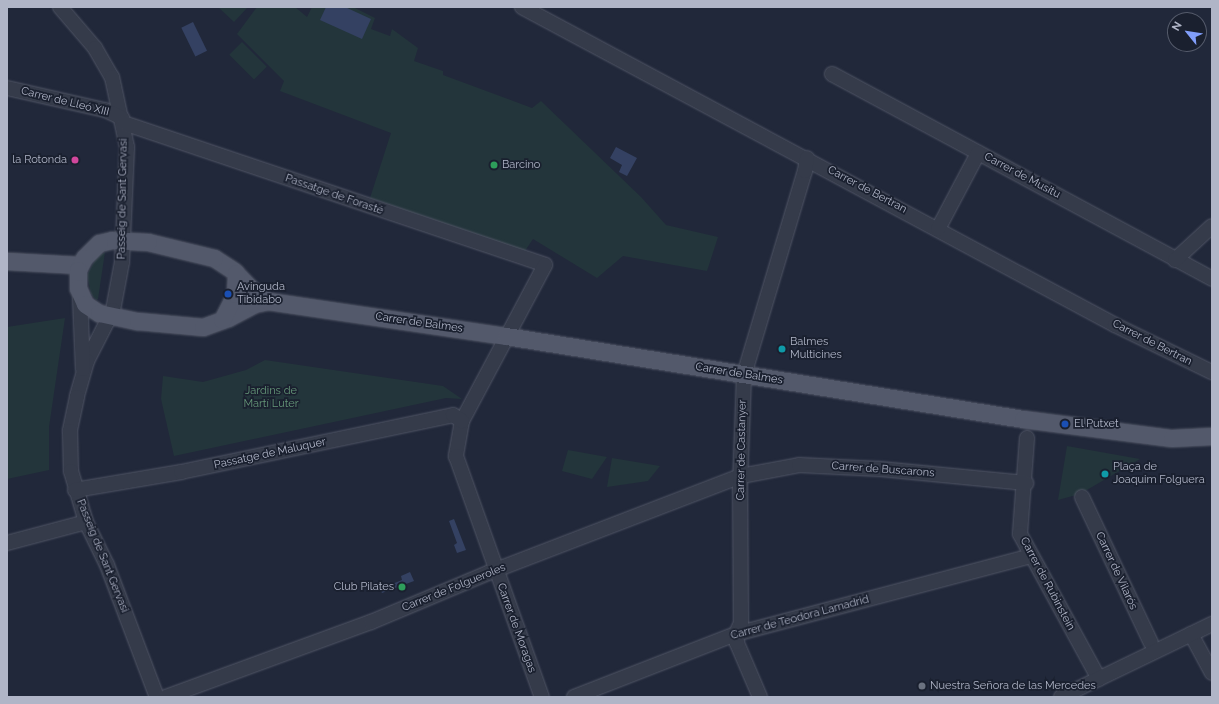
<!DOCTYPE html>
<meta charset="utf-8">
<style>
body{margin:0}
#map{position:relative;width:1219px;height:704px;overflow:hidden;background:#21283a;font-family:Raleway,sans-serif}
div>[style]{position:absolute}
.green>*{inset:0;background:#23353b;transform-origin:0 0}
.water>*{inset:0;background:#344162;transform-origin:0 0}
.roads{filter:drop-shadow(0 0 1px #505565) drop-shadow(0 0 1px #505565)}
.minor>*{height:14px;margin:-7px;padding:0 7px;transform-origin:7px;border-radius:7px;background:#353b4a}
.major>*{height:17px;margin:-8.5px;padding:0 8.5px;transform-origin:8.5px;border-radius:8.5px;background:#53596b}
.dots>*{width:11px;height:11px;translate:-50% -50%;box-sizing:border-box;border:2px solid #1a202f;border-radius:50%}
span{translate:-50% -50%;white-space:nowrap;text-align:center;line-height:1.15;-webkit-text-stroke:3.5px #1a202f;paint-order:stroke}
.street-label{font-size:11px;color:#b0b5c7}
.poi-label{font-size:11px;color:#b0b5c7}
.right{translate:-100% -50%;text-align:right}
.left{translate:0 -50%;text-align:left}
.park-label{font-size:11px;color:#669879}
.frame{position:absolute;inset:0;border:8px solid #b0b5c7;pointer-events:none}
.north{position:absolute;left:1167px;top:12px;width:40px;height:40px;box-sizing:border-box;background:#1a202f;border:1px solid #565c6c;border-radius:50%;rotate:300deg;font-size:11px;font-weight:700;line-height:16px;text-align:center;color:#b0b5c7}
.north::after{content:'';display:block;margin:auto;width:14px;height:18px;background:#819efa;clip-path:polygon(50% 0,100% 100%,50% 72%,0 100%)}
</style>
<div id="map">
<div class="green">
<div style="clip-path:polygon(218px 7px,248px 7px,234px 22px)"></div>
<div style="clip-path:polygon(257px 7px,295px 7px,307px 17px,312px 7px,353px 7px,375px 18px,371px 29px,390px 36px,392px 29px,418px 48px,414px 61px,443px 71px,443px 75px,532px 108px,541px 101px,641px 197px,666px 225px,718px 237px,707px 271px,623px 256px,597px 278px,533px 239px,525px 251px,370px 198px,391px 133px,280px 91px,284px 81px,237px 34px)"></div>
<div style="left:242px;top:42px;width:35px;height:18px;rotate:45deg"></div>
<div style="clip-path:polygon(105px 252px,98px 299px,96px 300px,91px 294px,87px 275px,96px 258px)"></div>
<div style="clip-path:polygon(65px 318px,49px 427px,49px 470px,7px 479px,7px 327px)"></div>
<div style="clip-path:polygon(265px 360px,443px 386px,462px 399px,446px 398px,174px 456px,161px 399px,163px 376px,203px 382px,246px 370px)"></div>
<div style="clip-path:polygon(1067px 446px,1140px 459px,1080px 494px,1058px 500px)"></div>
<div style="clip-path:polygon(568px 450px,607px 457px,592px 479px,562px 471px)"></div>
<div style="clip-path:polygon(612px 458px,660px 466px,648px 481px,607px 487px)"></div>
</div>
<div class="water">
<div style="clip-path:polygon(326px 7px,345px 7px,371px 19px,362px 39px,320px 20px)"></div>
<div style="left:193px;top:22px;width:32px;height:13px;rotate:64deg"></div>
<div style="clip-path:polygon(616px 147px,637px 158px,627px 176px,619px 172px,622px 165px,610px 158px)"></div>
<div style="clip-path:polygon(454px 519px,466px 550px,457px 553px,454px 545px,457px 543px,449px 521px)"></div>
<div style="clip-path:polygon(410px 572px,414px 581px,382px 593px,380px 589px,402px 580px,401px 576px)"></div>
</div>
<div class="roads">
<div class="minor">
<div style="left:60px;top:7px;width:54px;rotate:49.5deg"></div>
<div style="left:95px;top:48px;width:34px;rotate:60deg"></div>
<div style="left:112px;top:77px;width:72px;rotate:77.9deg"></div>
<div style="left:127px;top:147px;width:115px;rotate:92.5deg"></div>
<div style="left:122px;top:262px;width:49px;rotate:100.6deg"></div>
<div style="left:113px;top:310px;width:57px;rotate:117deg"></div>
<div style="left:87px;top:361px;width:37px;rotate:106deg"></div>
<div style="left:77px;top:397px;width:35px;rotate:102deg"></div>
<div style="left:70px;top:431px;width:40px;rotate:88.6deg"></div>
<div style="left:71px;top:471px;width:53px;rotate:73.6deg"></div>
<div style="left:86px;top:522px;width:48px;rotate:64deg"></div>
<div style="left:107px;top:565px;width:141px;rotate:69.3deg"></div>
<div style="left:522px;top:7px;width:673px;rotate:28.2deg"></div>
<div style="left:1115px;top:325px;width:108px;rotate:25.9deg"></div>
<div style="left:832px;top:74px;width:432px;rotate:28.3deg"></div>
<div style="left:7px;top:88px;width:100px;rotate:12.7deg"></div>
<div style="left:105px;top:110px;width:19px;rotate:25deg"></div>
<div style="left:124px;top:123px;width:444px;rotate:18.6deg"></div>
<div style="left:545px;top:265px;width:177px;rotate:118deg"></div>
<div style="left:462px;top:421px;width:36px;rotate:100deg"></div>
<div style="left:456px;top:456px;width:256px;rotate:70.4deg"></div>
<div style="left:938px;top:229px;width:86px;rotate:-62.2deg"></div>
<div style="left:1175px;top:260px;width:50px;rotate:-42.6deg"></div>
<div style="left:80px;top:298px;width:71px;rotate:87.6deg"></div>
<div style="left:1027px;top:438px;width:96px;rotate:94.2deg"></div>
<div style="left:1020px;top:534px;width:165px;rotate:61.4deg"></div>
<div style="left:75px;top:490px;width:108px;rotate:-9.6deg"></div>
<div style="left:181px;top:472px;width:278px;rotate:-11.8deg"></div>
<div style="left:453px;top:415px;width:11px;rotate:34deg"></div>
<div style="left:1082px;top:497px;width:161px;rotate:64.7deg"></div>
<div style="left:7px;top:543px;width:82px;rotate:-14.9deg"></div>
<div style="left:1191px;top:634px;width:44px;rotate:61.7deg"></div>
<div style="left:166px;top:697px;width:218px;rotate:-20.1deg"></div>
<div style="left:371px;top:622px;width:127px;rotate:-22.7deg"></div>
<div style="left:488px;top:573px;width:271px;rotate:-21deg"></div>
<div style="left:741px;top:476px;width:59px;rotate:-10.7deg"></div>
<div style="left:799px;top:465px;width:81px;rotate:2.8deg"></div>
<div style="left:880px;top:469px;width:147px;rotate:5.5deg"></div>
<div style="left:574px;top:697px;width:174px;rotate:-21.3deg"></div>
<div style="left:736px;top:634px;width:305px;rotate:-14.8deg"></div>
<div style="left:760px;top:697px;width:59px;rotate:-113.1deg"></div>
<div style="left:737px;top:643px;width:9px;rotate:-96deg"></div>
<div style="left:736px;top:634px;width:12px;rotate:-66deg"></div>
<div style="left:741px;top:623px;width:138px;rotate:-90.4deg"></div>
<div style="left:740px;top:485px;width:110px;rotate:-87.9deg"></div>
<div style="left:744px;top:375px;width:213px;rotate:-73.4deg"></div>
<div style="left:805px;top:171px;width:13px;rotate:-81deg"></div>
<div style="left:1061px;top:697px;width:168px;rotate:-25.8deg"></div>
</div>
<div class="major">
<div style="left:7px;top:261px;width:72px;rotate:3.2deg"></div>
<div style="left:268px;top:301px;width:15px;rotate:-148deg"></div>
<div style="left:255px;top:293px;width:30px;rotate:-134deg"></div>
<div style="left:234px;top:271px;width:24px;rotate:-147deg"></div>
<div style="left:214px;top:258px;width:68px;rotate:-166.4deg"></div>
<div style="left:148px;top:242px;width:36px;rotate:-177deg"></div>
<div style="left:112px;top:240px;width:13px;rotate:167deg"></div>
<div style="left:99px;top:243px;width:21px;rotate:135deg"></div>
<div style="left:84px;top:258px;width:13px;rotate:117deg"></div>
<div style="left:78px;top:270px;width:18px;rotate:90deg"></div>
<div style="left:78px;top:288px;width:17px;rotate:66deg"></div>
<div style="left:85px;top:304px;width:17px;rotate:33deg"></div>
<div style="left:99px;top:313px;width:40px;rotate:12deg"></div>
<div style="left:138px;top:321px;width:65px;rotate:5.3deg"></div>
<div style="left:203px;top:327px;width:27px;rotate:-20deg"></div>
<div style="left:228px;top:318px;width:30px;rotate:-28deg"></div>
<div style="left:254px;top:304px;width:14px;rotate:-12deg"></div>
<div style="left:268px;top:301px;width:241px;rotate:8.4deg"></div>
<div style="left:506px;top:336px;width:524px;rotate:9.12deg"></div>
<div style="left:1023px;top:419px;width:150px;rotate:7.3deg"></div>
<div style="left:1172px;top:438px;width:40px;rotate:-2.9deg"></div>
<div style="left:222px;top:320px;width:29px;rotate:-63deg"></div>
<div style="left:235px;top:294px;width:21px;rotate:-87deg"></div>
</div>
</div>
<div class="dots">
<div style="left:75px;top:160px;background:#d1479c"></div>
<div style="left:494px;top:165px;background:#2e9e5b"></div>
<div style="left:228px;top:294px;background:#1a4fb4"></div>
<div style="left:782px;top:349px;background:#0f9aa8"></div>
<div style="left:1065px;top:424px;background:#1a4fb4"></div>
<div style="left:1105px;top:474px;background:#0f9aa8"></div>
<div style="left:402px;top:587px;background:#2e9e5b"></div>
<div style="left:922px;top:686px;background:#6b7280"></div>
</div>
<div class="street-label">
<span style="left:65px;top:102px;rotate:14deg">Carrer de Lleó XIII</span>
<span style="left:1022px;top:176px;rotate:28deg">Carrer de Musitu</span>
<span style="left:867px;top:190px;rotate:28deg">Carrer de Bertran</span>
<span style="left:334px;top:195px;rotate:19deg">Passatge de Forasté</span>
<span style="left:123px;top:199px;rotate:-89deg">Passeig de Sant Gervasi</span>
<span style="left:419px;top:323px;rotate:8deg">Carrer de Balmes</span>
<span style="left:1152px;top:343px;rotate:27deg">Carrer de Bertran</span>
<span style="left:739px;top:374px;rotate:9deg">Carrer de Balmes</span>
<span style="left:742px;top:450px;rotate:-89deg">Carrer de Castanyer</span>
<span style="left:270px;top:454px;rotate:-12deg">Passatge de Maluquer</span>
<span style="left:883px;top:470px;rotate:4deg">Carrer de Buscarons</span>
<span style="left:102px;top:556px;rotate:68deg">Passeig de Sant Gervasi</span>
<span style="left:1116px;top:571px;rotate:65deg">Carrer de Vilarós</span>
<span style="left:1047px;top:584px;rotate:62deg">Carrer de Rubinstein</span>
<span style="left:454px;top:588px;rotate:-22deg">Carrer de Folgueroles</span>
<span style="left:800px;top:618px;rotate:-15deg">Carrer de Teodora Lamadrid</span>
<span style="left:516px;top:628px;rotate:70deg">Carrer de Moragas</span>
</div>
<div class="poi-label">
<span class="right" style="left:67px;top:160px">la Rotonda</span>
<span class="left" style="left:502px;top:165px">Barcino</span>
<span class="left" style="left:237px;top:294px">Avinguda<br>Tibidabo</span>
<span class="left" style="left:790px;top:349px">Balmes<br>Multicines</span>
<span class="left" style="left:1074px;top:424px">El Putxet</span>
<span class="left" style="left:1113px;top:474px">Plaça de<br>Joaquim Folguera</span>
<span class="right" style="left:394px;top:587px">Club Pilates</span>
<span class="left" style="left:930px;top:686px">Nuestra Señora de las Mercedes</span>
</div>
<div class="park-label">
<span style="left:271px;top:398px">Jardins de<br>Martí Luter</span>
</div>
<div class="frame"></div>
<div class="north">N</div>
</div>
